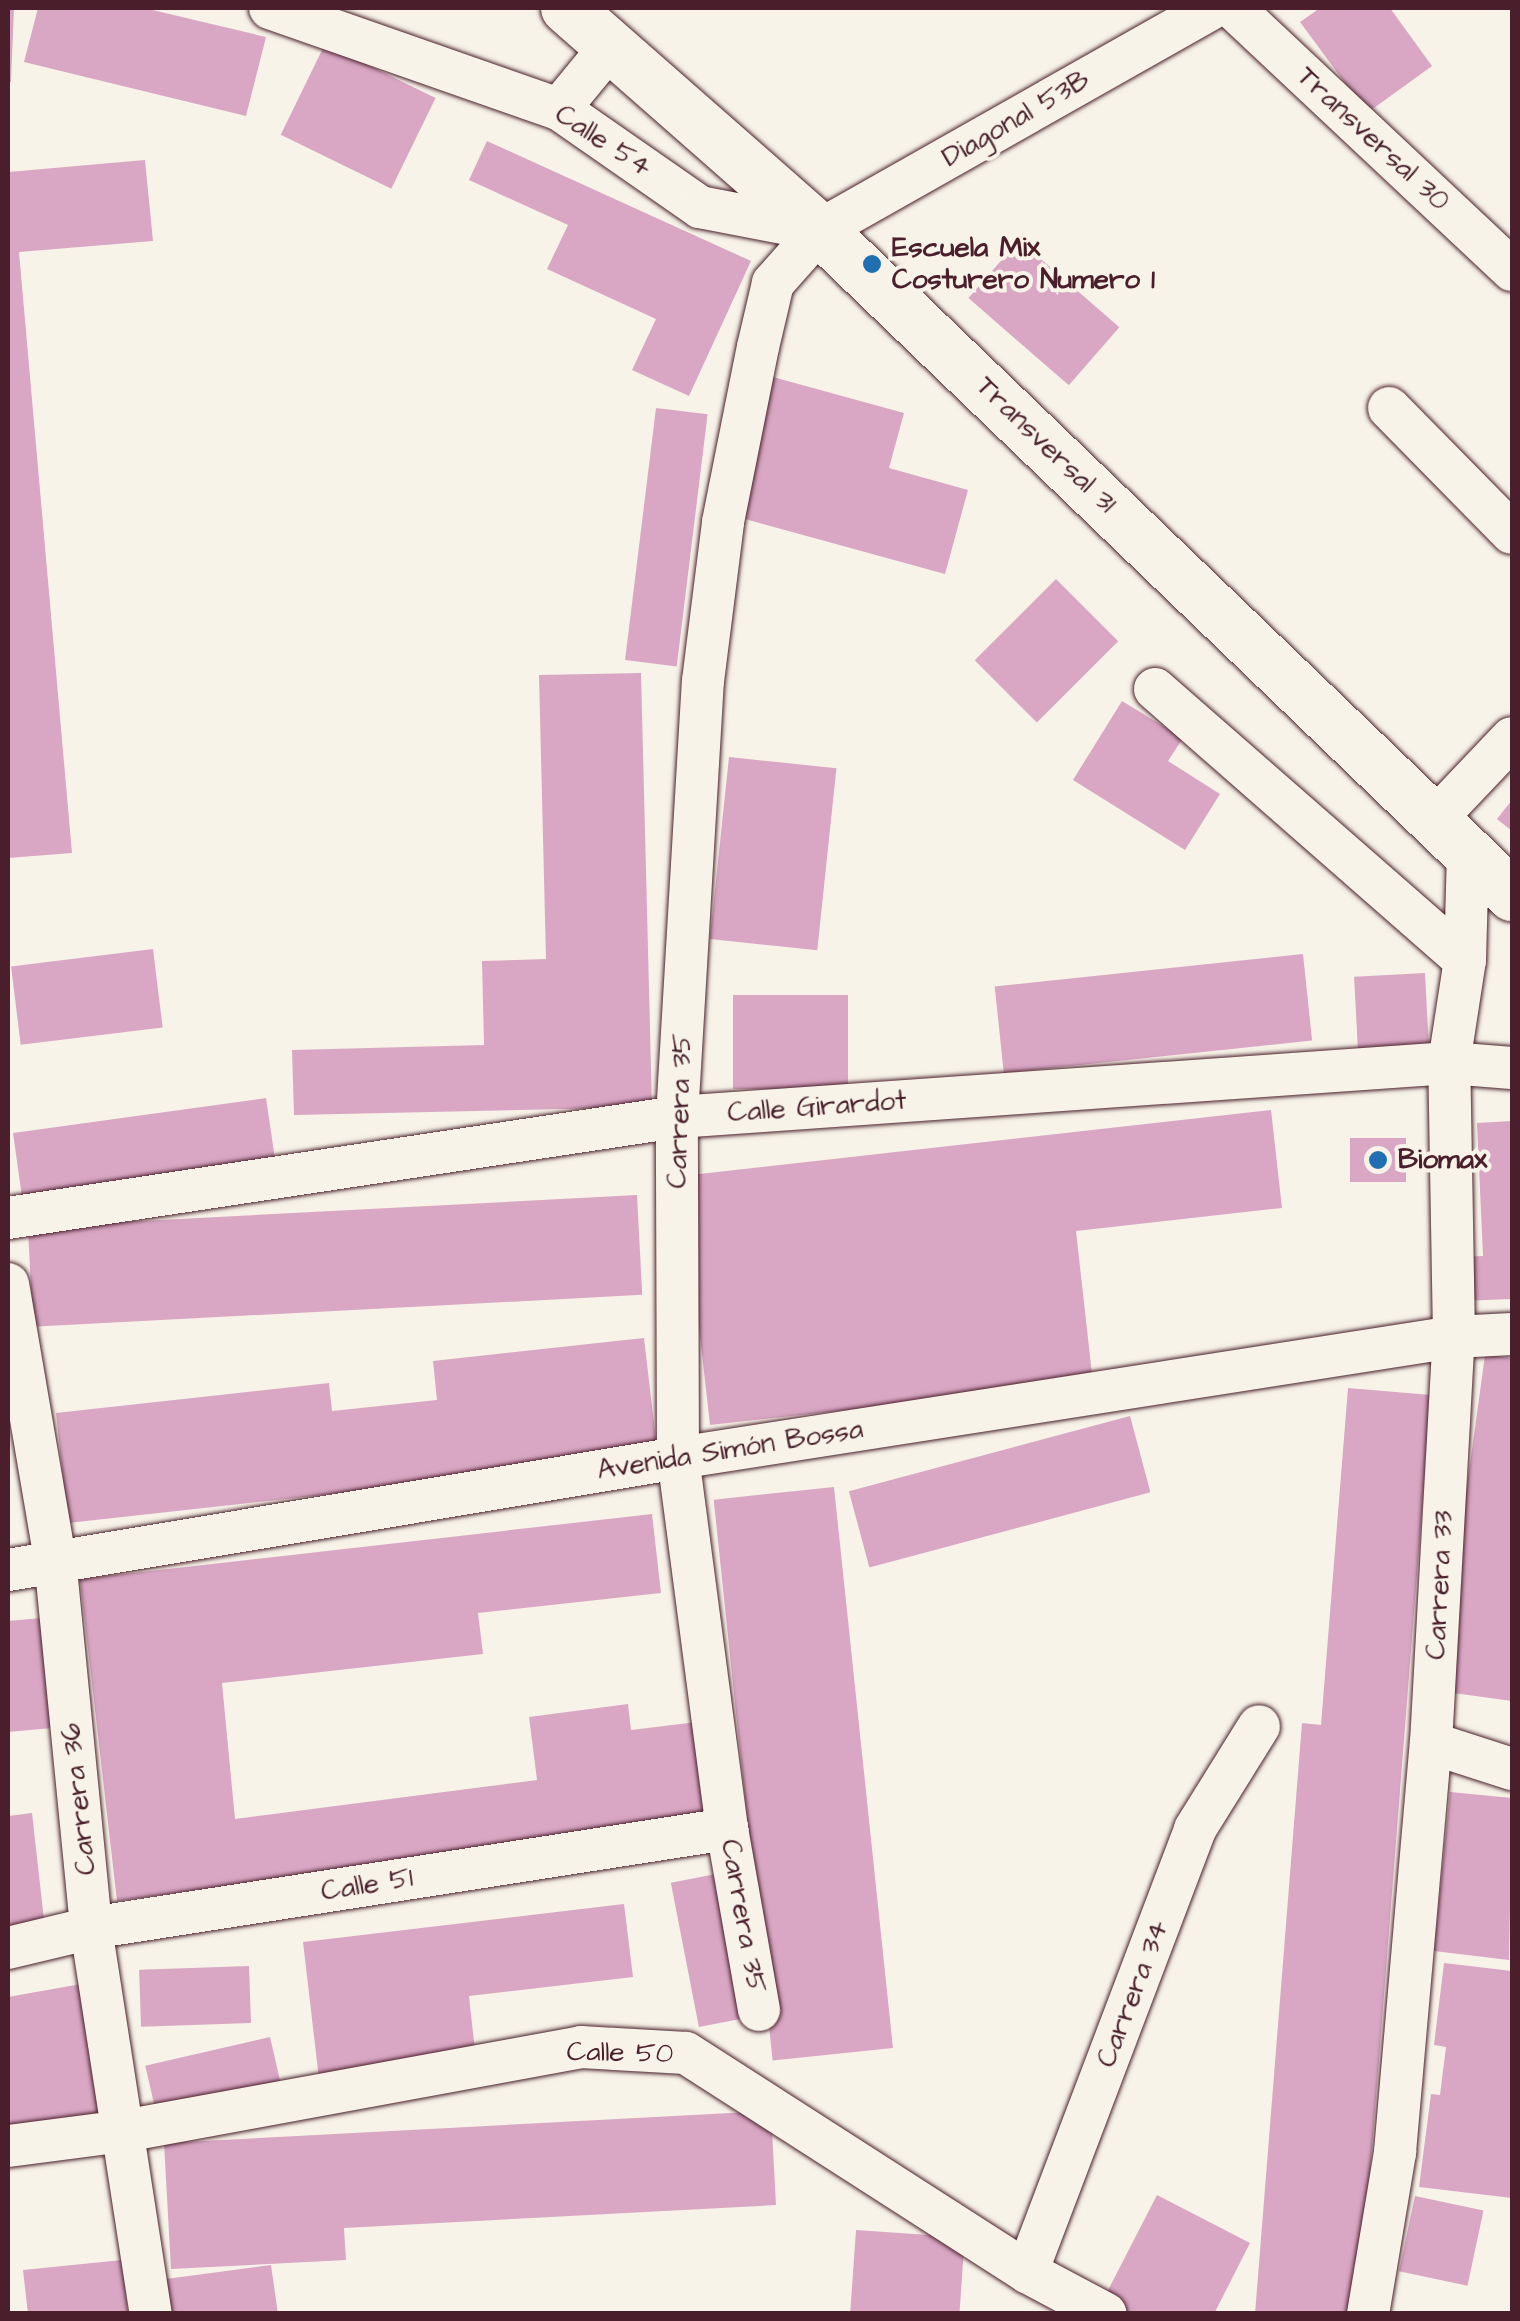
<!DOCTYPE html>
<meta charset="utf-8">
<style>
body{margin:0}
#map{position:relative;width:1520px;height:2321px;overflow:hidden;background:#f7f3e8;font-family:"Architects Daughter",sans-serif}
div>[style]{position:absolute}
.building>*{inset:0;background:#d9a7c4;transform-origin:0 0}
.roads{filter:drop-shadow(0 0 2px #4a1f2b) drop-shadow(0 0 2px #4a1f2b)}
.minor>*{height:42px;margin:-21px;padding:0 21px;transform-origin:21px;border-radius:21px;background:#f7f3e8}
.tertiary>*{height:52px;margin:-26px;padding:0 26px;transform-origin:26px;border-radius:26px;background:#f7f3e8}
.dots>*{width:28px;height:28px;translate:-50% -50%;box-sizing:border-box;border:5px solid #f7f3e8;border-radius:50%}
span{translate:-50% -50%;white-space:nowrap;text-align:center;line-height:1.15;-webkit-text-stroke:8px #f7f3e8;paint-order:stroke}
.street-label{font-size:28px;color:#4a1f2b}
.poi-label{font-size:28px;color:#4a1f2b;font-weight:700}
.left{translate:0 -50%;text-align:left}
.frame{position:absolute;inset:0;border:10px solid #4a1f2b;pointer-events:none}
</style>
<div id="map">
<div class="building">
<div style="clip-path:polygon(8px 8px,14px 8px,11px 82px,8px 82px)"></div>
<div style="clip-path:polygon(38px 8px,144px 8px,266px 37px,246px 116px,24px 62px)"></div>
<div style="clip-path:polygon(1320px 8px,1390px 8px,1432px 66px,1367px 113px,1300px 22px)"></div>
<div style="left:325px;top:44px;width:123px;height:101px;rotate:26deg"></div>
<div style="clip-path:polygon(487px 141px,751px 261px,689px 396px,632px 370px,656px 319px,547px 269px,568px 225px,469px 180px)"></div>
<div style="clip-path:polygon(145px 160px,153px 241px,19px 252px,72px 853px,8px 858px,8px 172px)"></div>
<div style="left:1019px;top:240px;width:133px;height:77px;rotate:41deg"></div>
<div style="clip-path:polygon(773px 377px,904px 413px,889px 468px,968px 490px,945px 574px,734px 516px)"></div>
<div style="left:656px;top:408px;width:52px;height:254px;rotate:7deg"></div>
<div style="left:1056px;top:579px;width:88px;height:115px;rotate:45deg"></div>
<div style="clip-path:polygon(641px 673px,652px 1107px,294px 1115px,292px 1050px,484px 1045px,482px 961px,546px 959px,539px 675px)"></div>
<div style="clip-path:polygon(1122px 701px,1183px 738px,1168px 761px,1220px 794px,1185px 850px,1073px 780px)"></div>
<div style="left:729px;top:757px;width:108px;height:183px;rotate:6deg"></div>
<div style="clip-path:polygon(1512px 800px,1512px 831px,1497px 819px)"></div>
<div style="left:153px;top:949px;width:79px;height:143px;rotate:83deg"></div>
<div style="left:1303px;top:954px;width:87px;height:310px;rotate:84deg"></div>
<div style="left:1425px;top:973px;width:83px;height:71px;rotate:87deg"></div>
<div style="left:733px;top:995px;width:115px;height:94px"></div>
<div style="clip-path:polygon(266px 1098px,275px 1159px,23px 1204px,13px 1133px)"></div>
<div style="clip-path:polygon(1271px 1110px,1282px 1208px,1076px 1231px,1093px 1383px,710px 1425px,682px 1176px)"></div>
<div style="clip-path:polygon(1512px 1121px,1512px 1299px,1460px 1301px,1458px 1257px,1483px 1256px,1477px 1123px)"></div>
<div style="left:1350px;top:1138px;width:56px;height:44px"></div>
<div style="left:637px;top:1195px;width:100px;height:610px;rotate:87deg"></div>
<div style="clip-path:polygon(644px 1338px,658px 1458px,68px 1523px,56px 1413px,329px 1383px,332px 1411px,437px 1400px,433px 1361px)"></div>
<div style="clip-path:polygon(1485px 1355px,1512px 1358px,1512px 1701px,1439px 1691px)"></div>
<div style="clip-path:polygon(1348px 1388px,1431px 1395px,1359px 2314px,1255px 2314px,1302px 1723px,1321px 1725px)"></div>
<div style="left:1130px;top:1416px;width:79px;height:291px;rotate:75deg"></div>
<div style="left:834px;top:1487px;width:564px;height:121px;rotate:84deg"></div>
<div style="clip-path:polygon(652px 1514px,661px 1593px,478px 1613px,483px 1654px,222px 1683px,235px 1819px,537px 1780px,529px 1717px,628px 1704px,631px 1730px,697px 1722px,710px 1820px,117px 1901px,80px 1579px)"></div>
<div style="clip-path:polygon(42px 1618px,52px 1728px,8px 1732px,8px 1621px)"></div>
<div style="clip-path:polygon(1450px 1792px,1512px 1798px,1509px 1960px,1434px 1951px)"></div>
<div style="clip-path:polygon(32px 1813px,45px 1929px,8px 1933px,8px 1816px)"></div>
<div style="left:716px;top:1874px;width:147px;height:46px;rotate:79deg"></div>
<div style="clip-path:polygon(624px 1904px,633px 1977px,469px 1996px,476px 2060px,319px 2079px,303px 1942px)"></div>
<div style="clip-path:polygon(1444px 1963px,1512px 1971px,1512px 2198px,1419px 2187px,1431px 2094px,1440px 2095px,1446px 2047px,1434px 2045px)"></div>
<div style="left:249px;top:1966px;width:57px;height:110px;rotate:88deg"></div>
<div style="clip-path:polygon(81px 1984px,109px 2127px,8px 2146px,8px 1997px)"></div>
<div style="left:270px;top:2037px;width:53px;height:128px;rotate:77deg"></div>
<div style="clip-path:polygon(771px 2111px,776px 2205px,344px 2228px,346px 2260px,171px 2269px,164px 2143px)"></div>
<div style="clip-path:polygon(1157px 2195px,1250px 2243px,1214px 2314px,1130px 2314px,1103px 2300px)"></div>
<div style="left:1415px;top:2196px;width:70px;height:77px;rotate:12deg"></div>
<div style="left:856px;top:2230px;width:109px;height:84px;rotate:4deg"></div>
<div style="clip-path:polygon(122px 2260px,128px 2314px,28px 2314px,23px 2270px)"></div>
<div style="clip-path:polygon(271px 2265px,278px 2314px,170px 2314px,166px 2279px)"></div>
</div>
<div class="roads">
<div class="minor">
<div style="left:270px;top:8px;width:306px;rotate:19.3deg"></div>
<div style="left:559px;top:109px;width:172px;rotate:34.8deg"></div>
<div style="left:700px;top:207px;width:122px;rotate:10.9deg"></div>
<div style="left:1233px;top:8px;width:383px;rotate:43.2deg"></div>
<div style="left:559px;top:109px;width:82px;rotate:-50.5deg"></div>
<div style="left:1389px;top:408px;width:175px;rotate:45.5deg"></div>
<div style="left:1155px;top:689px;width:412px;rotate:41.2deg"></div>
<div style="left:1436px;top:818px;width:110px;rotate:-46.5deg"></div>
<div style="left:8px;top:1218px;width:677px;rotate:-8.59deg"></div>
<div style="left:677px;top:1117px;width:774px;rotate:-4deg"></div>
<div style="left:1449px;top:1063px;width:63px;rotate:4.5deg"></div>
<div style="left:8px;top:1284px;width:279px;rotate:80.3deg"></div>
<div style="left:55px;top:1559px;width:371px;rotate:84.4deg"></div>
<div style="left:91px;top:1928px;width:391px;rotate:81.2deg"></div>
<div style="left:8px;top:1570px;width:679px;rotate:-9.49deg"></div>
<div style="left:678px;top:1458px;width:785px;rotate:-8.86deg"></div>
<div style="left:1454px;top:1337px;width:58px;rotate:-3deg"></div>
<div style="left:1431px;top:1743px;width:85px;rotate:17.8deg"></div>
<div style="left:8px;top:1948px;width:85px;rotate:-13.5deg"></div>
<div style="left:91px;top:1928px;width:644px;rotate:-8.85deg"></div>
<div style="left:759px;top:2010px;width:184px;rotate:-100deg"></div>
<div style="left:727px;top:1829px;width:374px;rotate:-97.5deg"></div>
<div style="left:678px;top:1458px;width:341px;rotate:-90.2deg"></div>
<div style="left:677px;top:1117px;width:437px;rotate:-86.6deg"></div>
<div style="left:703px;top:681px;width:160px;rotate:-82.8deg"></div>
<div style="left:723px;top:522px;width:178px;rotate:-78.7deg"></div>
<div style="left:758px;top:347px;width:66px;rotate:-76.8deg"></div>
<div style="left:773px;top:283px;width:71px;rotate:-48.4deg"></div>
<div style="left:820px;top:230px;width:450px;rotate:-29.5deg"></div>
<div style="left:8px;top:2146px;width:117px;rotate:-7.4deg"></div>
<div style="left:124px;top:2131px;width:465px;rotate:-10.4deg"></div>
<div style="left:581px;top:2047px;width:105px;rotate:3.3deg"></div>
<div style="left:686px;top:2053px;width:405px;rotate:32.7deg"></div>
<div style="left:1027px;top:2272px;width:89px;rotate:28deg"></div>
<div style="left:1027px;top:2272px;width:474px;rotate:-69.2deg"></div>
<div style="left:1195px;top:1829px;width:121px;rotate:-58.1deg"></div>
<div style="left:1368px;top:2314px;width:164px;rotate:-80.5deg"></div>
<div style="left:1395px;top:2152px;width:411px;rotate:-85deg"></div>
<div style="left:1431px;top:1743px;width:407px;rotate:-86.8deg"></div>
<div style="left:1454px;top:1337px;width:274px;rotate:-91deg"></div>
<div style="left:1449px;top:1063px;width:104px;rotate:-81.2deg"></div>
<div style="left:1465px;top:960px;width:106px;rotate:-88.4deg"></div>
</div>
<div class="tertiary">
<div style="left:567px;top:8px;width:337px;rotate:41.3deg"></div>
<div style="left:820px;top:230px;width:960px;rotate:43.86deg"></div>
</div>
</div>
<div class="dots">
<div style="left:872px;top:264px;background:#1f6fb2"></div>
<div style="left:1378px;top:1160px;background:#1f6fb2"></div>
</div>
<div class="street-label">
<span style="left:1016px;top:119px;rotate:-30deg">Diagonal 53B</span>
<span style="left:1373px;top:139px;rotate:43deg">Transversal 30</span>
<span style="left:603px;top:141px;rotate:33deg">Calle 54</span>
<span style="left:1046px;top:445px;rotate:44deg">Transversal 31</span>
<span style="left:817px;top:1107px;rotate:-4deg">Calle Girardot</span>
<span style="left:680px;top:1111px;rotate:-88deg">Carrera 35</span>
<span style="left:730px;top:1450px;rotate:-9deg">Avenida Simón Bossa</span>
<span style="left:1440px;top:1585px;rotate:-87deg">Carrera 33</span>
<span style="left:79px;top:1799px;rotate:-96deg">Carrera 36</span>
<span style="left:367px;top:1885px;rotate:-9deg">Calle 51</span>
<span style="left:743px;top:1916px;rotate:80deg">Carrera 35</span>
<span style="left:1133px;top:1994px;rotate:-69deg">Carrera 34</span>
<span style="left:620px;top:2053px;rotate:1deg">Calle 50</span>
</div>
<div class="poi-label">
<span class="left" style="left:892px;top:264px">Escuela Mix<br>Costurero Numero 1</span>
<span class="left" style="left:1398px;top:1160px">Biomax</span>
</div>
<div class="frame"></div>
</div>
